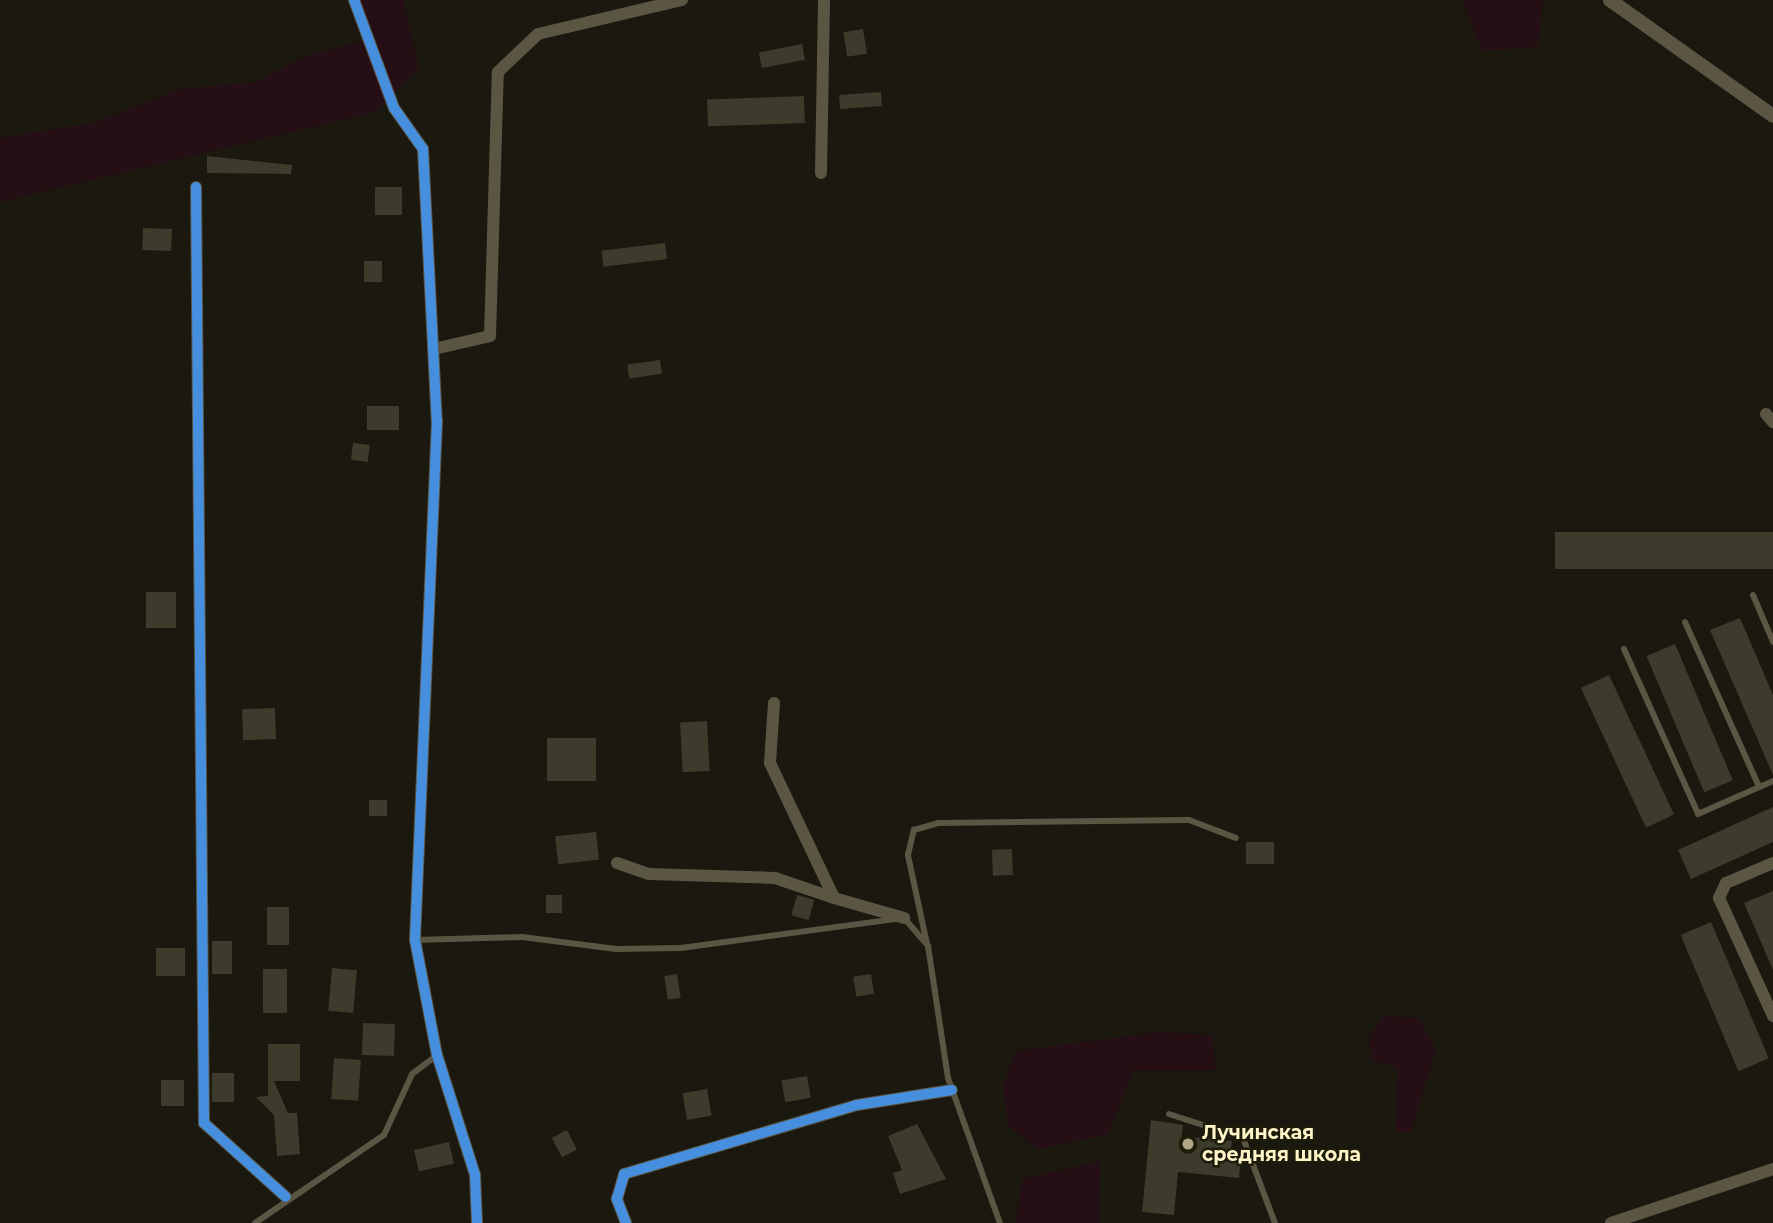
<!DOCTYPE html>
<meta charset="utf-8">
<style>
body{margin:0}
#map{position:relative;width:1773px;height:1223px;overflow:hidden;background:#1a180f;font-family:Montserrat,sans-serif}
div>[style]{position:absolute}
.green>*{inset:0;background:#260e15}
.building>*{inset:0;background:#3d3b2c;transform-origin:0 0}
.service>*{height:6px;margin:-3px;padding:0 3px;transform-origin:3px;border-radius:3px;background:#5b5543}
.minor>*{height:12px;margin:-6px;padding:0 6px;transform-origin:6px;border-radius:6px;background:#5b5543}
.tertiary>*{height:14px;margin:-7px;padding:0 7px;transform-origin:7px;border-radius:7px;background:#5b5543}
.cycleway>*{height:10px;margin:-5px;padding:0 5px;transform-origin:5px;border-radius:5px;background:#468fdf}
.dots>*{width:19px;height:19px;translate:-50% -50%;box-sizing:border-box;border:4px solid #1e1c0b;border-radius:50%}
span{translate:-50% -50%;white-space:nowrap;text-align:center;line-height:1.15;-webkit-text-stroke:5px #1e1c0b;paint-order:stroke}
.poi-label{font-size:19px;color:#fff5c8;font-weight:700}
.left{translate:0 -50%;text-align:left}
</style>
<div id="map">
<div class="green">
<div style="clip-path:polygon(359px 0,403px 0,419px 68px,375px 112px,0 202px,0 138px,94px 123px,180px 89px,255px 82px,303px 57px,368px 39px)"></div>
<div style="clip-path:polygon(1462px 0,1543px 0,1538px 47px,1482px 51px)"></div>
<div style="clip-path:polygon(1383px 1016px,1419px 1018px,1436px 1049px,1411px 1132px,1396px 1133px,1398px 1067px,1372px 1061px,1369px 1037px)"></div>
<div style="clip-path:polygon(1159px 1032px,1212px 1035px,1216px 1070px,1134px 1070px,1107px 1135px,1038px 1149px,1008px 1126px,1003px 1085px,1017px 1051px)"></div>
<div style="clip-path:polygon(1100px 1161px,1099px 1223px,1015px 1223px,1023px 1179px)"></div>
</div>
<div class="building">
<div style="left:863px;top:29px;width:25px;height:20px;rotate:81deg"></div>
<div style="left:802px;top:44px;width:16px;height:44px;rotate:79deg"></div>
<div style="left:881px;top:92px;width:14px;height:42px;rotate:86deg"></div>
<div style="left:804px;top:96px;width:27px;height:97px;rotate:88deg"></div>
<div style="clip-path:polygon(207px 156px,292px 165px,291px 174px,207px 173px)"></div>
<div style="left:402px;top:187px;width:28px;height:27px;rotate:90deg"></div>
<div style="left:143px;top:228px;width:29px;height:22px;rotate:2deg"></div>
<div style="left:665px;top:243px;width:16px;height:64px;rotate:83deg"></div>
<div style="left:364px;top:261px;width:18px;height:21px"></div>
<div style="left:660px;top:360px;width:14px;height:33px;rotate:82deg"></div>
<div style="left:399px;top:406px;width:24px;height:32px;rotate:90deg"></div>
<div style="left:353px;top:443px;width:17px;height:17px;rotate:7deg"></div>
<div style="left:1773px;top:532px;width:37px;height:218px;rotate:90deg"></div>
<div style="left:146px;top:592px;width:30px;height:36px"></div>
<div style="clip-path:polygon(1740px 618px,1773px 695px,1773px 775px,1710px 630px)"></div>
<div style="left:1675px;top:644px;width:148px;height:31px;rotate:67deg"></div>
<div style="left:1609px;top:675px;width:154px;height:31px;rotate:65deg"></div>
<div style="left:275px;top:708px;width:31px;height:33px;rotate:88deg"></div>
<div style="left:707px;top:721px;width:50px;height:27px;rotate:87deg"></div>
<div style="left:547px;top:738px;width:49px;height:43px"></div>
<div style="left:369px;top:800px;width:18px;height:16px"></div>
<div style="clip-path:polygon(1773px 807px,1773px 842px,1691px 879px,1678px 850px)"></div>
<div style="left:596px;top:832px;width:28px;height:41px;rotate:84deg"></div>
<div style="left:1274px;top:842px;width:22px;height:28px;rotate:90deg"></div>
<div style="left:1012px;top:849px;width:26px;height:20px;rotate:88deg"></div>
<div style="clip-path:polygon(1773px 891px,1773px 970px,1744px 903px)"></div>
<div style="left:546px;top:895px;width:16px;height:18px"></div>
<div style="left:797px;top:895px;width:18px;height:21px;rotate:16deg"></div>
<div style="left:267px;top:907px;width:22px;height:38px"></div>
<div style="left:1711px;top:922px;width:148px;height:33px;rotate:67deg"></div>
<div style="left:232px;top:941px;width:33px;height:20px;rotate:90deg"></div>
<div style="left:185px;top:948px;width:28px;height:29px;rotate:90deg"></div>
<div style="left:332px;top:968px;width:25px;height:43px;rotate:5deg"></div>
<div style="left:263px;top:969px;width:24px;height:44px"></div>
<div style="left:677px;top:974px;width:24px;height:13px;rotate:81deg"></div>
<div style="left:871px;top:974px;width:20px;height:18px;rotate:81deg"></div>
<div style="left:363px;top:1023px;width:32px;height:32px;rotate:2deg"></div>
<div style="clip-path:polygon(268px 1044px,300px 1044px,300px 1081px,274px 1081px,288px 1113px,297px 1113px,300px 1154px,277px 1156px,274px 1115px,256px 1097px,268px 1096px)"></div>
<div style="left:334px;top:1058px;width:27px;height:41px;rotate:4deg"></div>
<div style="left:212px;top:1073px;width:22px;height:29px"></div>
<div style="left:807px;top:1076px;width:22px;height:26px;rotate:80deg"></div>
<div style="left:161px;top:1080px;width:23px;height:26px"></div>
<div style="left:707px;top:1089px;width:27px;height:25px;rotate:80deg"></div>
<div style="clip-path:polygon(1151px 1120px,1183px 1125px,1182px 1136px,1232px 1141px,1231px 1153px,1241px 1155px,1239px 1178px,1178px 1172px,1174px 1215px,1142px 1212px)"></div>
<div style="clip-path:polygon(917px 1124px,946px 1179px,900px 1194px,893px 1173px,902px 1170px,888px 1136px)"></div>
<div style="left:567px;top:1130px;width:22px;height:17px;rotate:63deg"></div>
<div style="left:449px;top:1142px;width:22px;height:36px;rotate:77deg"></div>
</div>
<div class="service">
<div style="left:1753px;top:595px;width:51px;rotate:66.9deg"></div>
<div style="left:1685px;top:622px;width:181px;rotate:65.8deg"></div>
<div style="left:1624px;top:649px;width:181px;rotate:65.8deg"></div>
<div style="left:1698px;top:814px;width:82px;rotate:-23.7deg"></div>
<div style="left:415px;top:940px;width:107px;rotate:-1.6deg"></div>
<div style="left:522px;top:937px;width:95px;rotate:7.3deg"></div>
<div style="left:616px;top:949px;width:65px;rotate:-0.9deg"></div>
<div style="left:681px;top:948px;width:225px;rotate:-7.7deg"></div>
<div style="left:904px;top:918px;width:37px;rotate:49deg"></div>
<div style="left:928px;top:946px;width:134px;rotate:81.4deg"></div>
<div style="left:948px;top:1078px;width:154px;rotate:70.3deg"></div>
<div style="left:927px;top:944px;width:91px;rotate:-102.1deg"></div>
<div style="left:908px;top:855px;width:26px;rotate:-77deg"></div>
<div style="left:914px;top:830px;width:25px;rotate:-16deg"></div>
<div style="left:938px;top:823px;width:251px;rotate:-0.7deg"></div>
<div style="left:1189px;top:820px;width:50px;rotate:21deg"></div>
<div style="left:1169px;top:1114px;width:78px;rotate:18deg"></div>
<div style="left:1243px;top:1138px;width:91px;rotate:69.4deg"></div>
<div style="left:255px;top:1223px;width:156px;rotate:-34.3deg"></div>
<div style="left:384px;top:1135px;width:67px;rotate:-65.3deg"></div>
<div style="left:412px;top:1074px;width:31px;rotate:-37deg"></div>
</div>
<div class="minor">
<div style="left:354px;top:0;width:115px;rotate:69.7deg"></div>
<div style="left:394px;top:108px;width:50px;rotate:54.7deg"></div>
<div style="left:423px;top:149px;width:272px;rotate:87.1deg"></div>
<div style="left:437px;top:421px;width:519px;rotate:92.43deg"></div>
<div style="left:415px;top:940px;width:117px;rotate:79.2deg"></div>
<div style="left:437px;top:1055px;width:126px;rotate:72.4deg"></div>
<div style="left:475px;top:1175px;width:48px;rotate:87.6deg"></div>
<div style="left:821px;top:173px;width:173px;rotate:-89deg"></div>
<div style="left:196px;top:187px;width:936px;rotate:89.51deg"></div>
<div style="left:204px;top:1123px;width:110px;rotate:42.1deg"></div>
<div style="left:434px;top:349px;width:57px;rotate:-13.1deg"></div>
<div style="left:490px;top:336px;width:264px;rotate:-88.3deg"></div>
<div style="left:498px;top:72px;width:55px;rotate:-43.5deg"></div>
<div style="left:538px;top:34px;width:148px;rotate:-13.3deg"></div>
<div style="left:1766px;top:414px;width:11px;rotate:49deg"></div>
<div style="left:774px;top:703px;width:60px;rotate:93.8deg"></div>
<div style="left:770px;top:763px;width:149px;rotate:64.6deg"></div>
<div style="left:834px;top:898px;width:73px;rotate:15.9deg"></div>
<div style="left:617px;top:863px;width:34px;rotate:19deg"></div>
<div style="left:649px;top:874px;width:126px;rotate:1.8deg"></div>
<div style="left:775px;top:878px;width:62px;rotate:18.7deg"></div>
<div style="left:1773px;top:863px;width:51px;rotate:156.9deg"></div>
<div style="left:1726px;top:883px;width:17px;rotate:115deg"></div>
<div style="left:1719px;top:898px;width:130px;rotate:65.4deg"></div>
<div style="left:626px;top:1223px;width:26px;rotate:-111deg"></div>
<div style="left:617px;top:1199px;width:26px;rotate:-74deg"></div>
<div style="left:624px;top:1174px;width:243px;rotate:-16.5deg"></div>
<div style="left:857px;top:1105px;width:96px;rotate:-9deg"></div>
<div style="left:1611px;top:1223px;width:171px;rotate:-18.4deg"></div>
</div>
<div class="tertiary">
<div style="left:1610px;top:0;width:200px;rotate:35.4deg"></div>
</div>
<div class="cycleway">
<div style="left:354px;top:0;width:115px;rotate:69.7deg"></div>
<div style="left:394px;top:108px;width:50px;rotate:54.7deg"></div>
<div style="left:423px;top:149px;width:272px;rotate:87.1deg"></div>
<div style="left:437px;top:421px;width:519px;rotate:92.43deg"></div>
<div style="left:415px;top:940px;width:117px;rotate:79.2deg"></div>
<div style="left:437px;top:1055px;width:126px;rotate:72.4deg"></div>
<div style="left:475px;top:1175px;width:48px;rotate:87.6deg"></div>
<div style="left:196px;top:187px;width:936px;rotate:89.51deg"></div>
<div style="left:204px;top:1123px;width:110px;rotate:42.1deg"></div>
<div style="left:626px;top:1223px;width:26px;rotate:-111deg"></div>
<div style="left:617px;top:1199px;width:26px;rotate:-74deg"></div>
<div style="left:624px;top:1174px;width:243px;rotate:-16.5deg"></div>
<div style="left:857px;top:1105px;width:96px;rotate:-9deg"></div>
</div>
<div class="dots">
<div style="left:1188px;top:1144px;background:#afa887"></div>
</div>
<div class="poi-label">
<span class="left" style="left:1202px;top:1144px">Лучинская<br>средняя школа</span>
</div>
</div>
